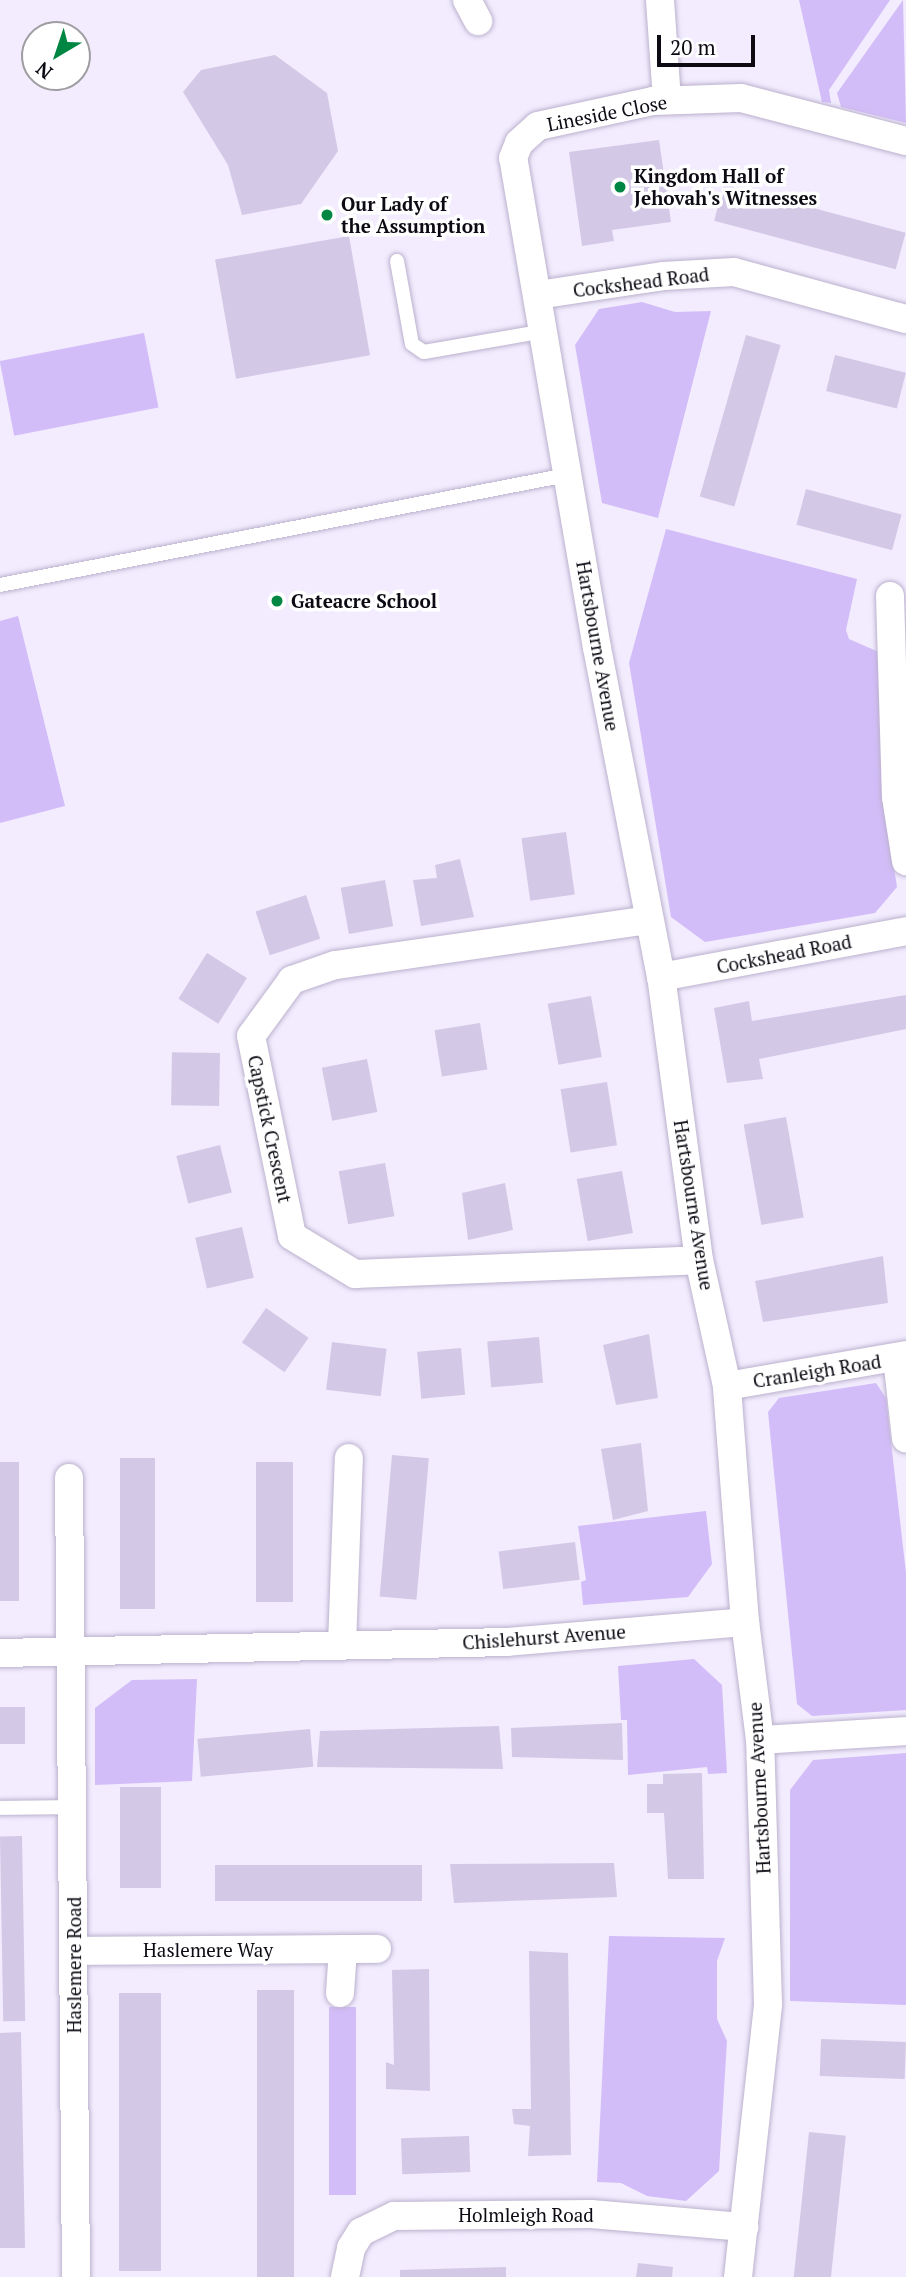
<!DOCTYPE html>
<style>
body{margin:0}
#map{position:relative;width:906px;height:2277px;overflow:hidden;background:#f2ecfe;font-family:"PT Serif",serif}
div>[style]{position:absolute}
.green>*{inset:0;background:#d3bdf8;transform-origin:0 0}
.building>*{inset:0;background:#d3c9e6;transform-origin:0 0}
.roads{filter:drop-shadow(0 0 2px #bbb1cd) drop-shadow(0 0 2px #bbb1cd)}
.lane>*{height:14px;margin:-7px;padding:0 7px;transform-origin:7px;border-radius:7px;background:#fff}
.street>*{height:28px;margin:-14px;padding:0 14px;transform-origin:14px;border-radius:14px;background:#fff}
.dots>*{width:19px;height:19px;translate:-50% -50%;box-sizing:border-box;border:4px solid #fff;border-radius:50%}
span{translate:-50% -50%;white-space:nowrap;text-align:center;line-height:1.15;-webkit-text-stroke:7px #fff;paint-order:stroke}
.street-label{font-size:19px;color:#0d0a13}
.poi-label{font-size:19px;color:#0d0a13;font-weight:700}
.left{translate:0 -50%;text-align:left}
.north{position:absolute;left:21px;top:21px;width:70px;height:70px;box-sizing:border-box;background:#fff;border:2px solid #9e9da1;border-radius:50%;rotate:219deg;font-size:19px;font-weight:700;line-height:28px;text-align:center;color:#0d0a13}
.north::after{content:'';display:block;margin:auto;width:24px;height:32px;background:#008643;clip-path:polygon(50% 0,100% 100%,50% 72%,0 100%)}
.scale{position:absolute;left:657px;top:35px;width:98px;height:32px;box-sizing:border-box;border:4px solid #0d0a13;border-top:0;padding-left:9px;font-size:21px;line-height:24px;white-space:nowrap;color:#0d0a13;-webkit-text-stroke:5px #fff;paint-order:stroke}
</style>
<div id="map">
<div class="green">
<div style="clip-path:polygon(799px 0,890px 0,829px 90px,831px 103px,822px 102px)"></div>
<div style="clip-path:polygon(903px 0,906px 123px,841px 107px,837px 93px)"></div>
<div style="clip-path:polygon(642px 302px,675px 312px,711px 311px,658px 518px,602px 503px,575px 345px,599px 309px)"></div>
<div style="left:144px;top:333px;width:76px;height:147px;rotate:79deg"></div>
<div style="clip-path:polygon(666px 529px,857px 579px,846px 630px,849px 639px,881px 653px,883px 795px,897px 887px,875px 913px,705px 942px,671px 917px,629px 663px)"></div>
<div style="clip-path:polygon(18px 616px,65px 806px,0 823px,0 621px)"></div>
<div style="clip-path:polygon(876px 1383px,886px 1398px,906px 1573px,906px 1710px,812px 1716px,797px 1704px,768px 1412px,779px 1398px)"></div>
<div style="clip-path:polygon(706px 1511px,712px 1564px,688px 1597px,583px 1605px,581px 1582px,586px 1580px,578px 1526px)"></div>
<div style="clip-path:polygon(694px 1659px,722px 1685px,727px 1773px,708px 1774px,707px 1767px,628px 1775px,627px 1720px,621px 1720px,618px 1666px)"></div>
<div style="clip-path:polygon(197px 1679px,192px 1781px,95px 1785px,95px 1708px,132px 1680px)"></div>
<div style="clip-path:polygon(906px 1753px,906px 2005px,790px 2001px,790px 1790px,813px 1760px)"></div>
<div style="clip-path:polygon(609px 1936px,725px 1938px,717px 1961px,717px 2019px,727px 2041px,719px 2171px,686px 2201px,647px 2196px,621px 2183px,597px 2182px)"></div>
<div style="left:356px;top:2007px;width:188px;height:27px;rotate:90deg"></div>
</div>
<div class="building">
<div style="clip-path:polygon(275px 55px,327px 93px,338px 151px,301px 204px,242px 215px,228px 165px,183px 92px,201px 70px)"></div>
<div style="clip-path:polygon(659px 140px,671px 222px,612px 230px,614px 241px,582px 246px,569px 152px)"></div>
<div style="left:724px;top:184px;width:188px;height:38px;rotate:15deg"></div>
<div style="left:349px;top:236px;width:121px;height:136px;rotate:80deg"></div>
<div style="left:746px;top:335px;width:36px;height:168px;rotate:16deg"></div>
<div style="left:835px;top:355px;width:73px;height:37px;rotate:14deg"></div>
<div style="left:806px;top:489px;width:99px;height:37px;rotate:15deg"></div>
<div style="left:566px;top:832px;width:63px;height:45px;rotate:82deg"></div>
<div style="clip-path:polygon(460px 859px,474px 917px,421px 926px,413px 880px,437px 878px,435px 865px)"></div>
<div style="left:385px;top:880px;width:47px;height:45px;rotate:80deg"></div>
<div style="left:306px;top:895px;width:46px;height:53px;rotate:72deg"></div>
<div style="left:207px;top:953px;width:47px;height:54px;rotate:32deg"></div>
<div style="clip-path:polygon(906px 995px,906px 1029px,759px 1059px,763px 1079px,727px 1083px,714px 1008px,749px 1001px,752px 1021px)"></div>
<div style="left:591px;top:996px;width:62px;height:44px;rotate:80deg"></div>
<div style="left:480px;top:1023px;width:47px;height:46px;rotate:81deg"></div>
<div style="left:220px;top:1053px;width:53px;height:48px;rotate:91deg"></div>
<div style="left:367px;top:1059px;width:54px;height:46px;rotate:79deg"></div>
<div style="left:607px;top:1082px;width:64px;height:47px;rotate:81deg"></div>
<div style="left:786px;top:1117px;width:102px;height:43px;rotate:80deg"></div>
<div style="left:220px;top:1145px;width:49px;height:45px;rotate:76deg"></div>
<div style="left:385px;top:1163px;width:54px;height:47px;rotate:80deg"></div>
<div style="left:622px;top:1171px;width:63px;height:46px;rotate:80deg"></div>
<div style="clip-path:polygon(505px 1183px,513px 1230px,468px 1240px,462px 1193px)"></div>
<div style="left:242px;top:1227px;width:52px;height:48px;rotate:77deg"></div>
<div style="clip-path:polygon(883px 1256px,888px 1303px,763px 1322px,755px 1281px)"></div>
<div style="left:266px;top:1308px;width:52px;height:42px;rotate:35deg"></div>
<div style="clip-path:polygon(649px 1334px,658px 1398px,616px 1405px,603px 1345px)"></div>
<div style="left:539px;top:1337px;width:46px;height:52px;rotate:85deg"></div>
<div style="left:332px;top:1342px;width:55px;height:48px;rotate:7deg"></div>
<div style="left:461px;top:1348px;width:47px;height:44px;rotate:85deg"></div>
<div style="clip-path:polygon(641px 1443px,648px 1511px,613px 1520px,601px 1449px)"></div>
<div style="left:392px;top:1455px;width:37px;height:142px;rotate:5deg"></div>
<div style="left:155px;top:1458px;width:151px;height:35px;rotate:90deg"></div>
<div style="left:19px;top:1462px;width:139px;height:19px;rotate:90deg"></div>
<div style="left:256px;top:1462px;width:37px;height:140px"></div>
<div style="left:575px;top:1542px;width:38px;height:77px;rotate:83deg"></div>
<div style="left:0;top:1707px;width:25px;height:37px"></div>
<div style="clip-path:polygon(622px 1723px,623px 1760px,512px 1757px,511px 1728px)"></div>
<div style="clip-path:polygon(499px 1726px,503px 1769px,317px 1767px,320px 1731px)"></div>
<div style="left:310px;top:1729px;width:38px;height:113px;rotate:85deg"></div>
<div style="clip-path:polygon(702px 1773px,704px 1879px,668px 1879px,664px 1813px,647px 1813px,647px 1784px,663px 1784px,663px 1774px)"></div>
<div style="left:120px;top:1787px;width:41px;height:101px"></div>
<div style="left:22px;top:1836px;width:185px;height:22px;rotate:89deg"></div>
<div style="clip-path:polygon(614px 1863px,617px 1897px,454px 1903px,450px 1864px)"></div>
<div style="left:422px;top:1865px;width:36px;height:207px;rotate:90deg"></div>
<div style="clip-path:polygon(529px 1951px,568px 1953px,571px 2155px,528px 2156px,530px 2126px,514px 2124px,512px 2109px,531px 2109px)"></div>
<div style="clip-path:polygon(429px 1969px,430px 2091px,386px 2089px,386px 2062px,394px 2065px,392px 1970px)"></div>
<div style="left:257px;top:1990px;width:37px;height:287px"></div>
<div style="left:119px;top:1993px;width:42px;height:278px"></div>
<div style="clip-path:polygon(21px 2032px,25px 2248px,0 2248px,0 2033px)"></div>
<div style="left:821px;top:2039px;width:85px;height:37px;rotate:2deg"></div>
<div style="left:809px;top:2132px;width:37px;height:146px;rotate:6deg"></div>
<div style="left:469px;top:2136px;width:36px;height:68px;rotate:88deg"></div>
<div style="clip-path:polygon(638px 2263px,673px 2267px,672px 2277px,636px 2277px)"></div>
<div style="clip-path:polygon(506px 2267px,506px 2277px,400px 2277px,400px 2270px)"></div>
</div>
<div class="roads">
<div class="lane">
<div style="left:397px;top:261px;width:84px;rotate:79.8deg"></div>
<div style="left:412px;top:344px;width:14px;rotate:34deg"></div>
<div style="left:424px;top:352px;width:122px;rotate:-9.9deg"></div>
<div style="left:0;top:585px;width:578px;rotate:-10.98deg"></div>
<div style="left:0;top:1808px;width:72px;rotate:-0.8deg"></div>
</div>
<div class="street">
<div style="left:467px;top:0;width:24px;rotate:62deg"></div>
<div style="left:660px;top:0;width:100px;rotate:86deg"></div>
<div style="left:538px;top:295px;width:126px;rotate:-8.6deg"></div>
<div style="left:663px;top:276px;width:71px;rotate:-3.2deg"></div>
<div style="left:734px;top:272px;width:178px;rotate:15.3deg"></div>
<div style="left:890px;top:596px;width:201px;rotate:88.3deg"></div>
<div style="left:896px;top:797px;width:65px;rotate:81.1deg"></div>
<div style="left:649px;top:920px;width:317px;rotate:171.8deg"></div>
<div style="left:335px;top:965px;width:46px;rotate:160.8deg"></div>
<div style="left:292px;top:980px;width:69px;rotate:126.2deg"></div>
<div style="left:251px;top:1036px;width:204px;rotate:78.4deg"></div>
<div style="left:292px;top:1236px;width:74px;rotate:31.1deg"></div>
<div style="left:355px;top:1274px;width:344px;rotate:-2.3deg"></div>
<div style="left:661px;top:977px;width:249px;rotate:-10.6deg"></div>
<div style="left:897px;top:1358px;width:81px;rotate:83.6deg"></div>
<div style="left:727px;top:1386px;width:182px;rotate:-9.8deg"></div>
<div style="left:69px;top:1478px;width:799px;rotate:89.5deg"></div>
<div style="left:342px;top:1645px;width:187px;rotate:-87.9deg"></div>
<div style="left:0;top:1653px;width:507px;rotate:-1.24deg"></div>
<div style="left:507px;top:1642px;width:239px;rotate:-4.8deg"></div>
<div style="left:760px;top:1740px;width:146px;rotate:-3.5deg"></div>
<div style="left:74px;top:1951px;width:303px;rotate:-0.4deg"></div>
<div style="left:340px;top:1993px;width:44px;rotate:-86.1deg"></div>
<div style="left:345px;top:2277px;width:30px;rotate:-78deg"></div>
<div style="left:351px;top:2248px;width:19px;rotate:-58deg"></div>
<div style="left:361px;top:2232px;width:37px;rotate:-26deg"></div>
<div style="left:394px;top:2216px;width:197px;rotate:-0.6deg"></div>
<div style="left:591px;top:2214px;width:154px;rotate:4.9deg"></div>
<div style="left:738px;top:2277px;width:275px;rotate:-83.7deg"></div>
<div style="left:768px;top:2004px;width:264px;rotate:-91.7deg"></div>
<div style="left:760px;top:1740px;width:119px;rotate:-97.2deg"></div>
<div style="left:745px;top:1622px;width:237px;rotate:-94.4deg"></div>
<div style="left:727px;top:1386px;width:129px;rotate:-102.5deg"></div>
<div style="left:699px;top:1260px;width:286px;rotate:-97.6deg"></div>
<div style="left:661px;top:977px;width:335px;rotate:-101deg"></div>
<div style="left:597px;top:648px;width:497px;rotate:-99.7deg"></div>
<div style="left:513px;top:158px;width:16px;rotate:-68deg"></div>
<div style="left:519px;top:143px;width:25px;rotate:-42deg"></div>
<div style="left:538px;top:126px;width:118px;rotate:-12.3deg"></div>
<div style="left:653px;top:101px;width:88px;rotate:-2deg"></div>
<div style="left:741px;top:98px;width:171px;rotate:14.6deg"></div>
</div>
</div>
<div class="dots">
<div style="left:620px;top:187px;background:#008643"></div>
<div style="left:327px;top:215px;background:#008643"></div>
<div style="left:277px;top:601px;background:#008643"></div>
</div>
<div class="street-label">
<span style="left:607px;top:113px;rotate:-11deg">Lineside Close</span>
<span style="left:641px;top:282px;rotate:-7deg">Cockshead Road</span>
<span style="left:598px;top:646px;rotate:80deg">Hartsbourne Avenue</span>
<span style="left:784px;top:954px;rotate:-11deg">Cockshead Road</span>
<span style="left:270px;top:1129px;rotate:78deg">Capstick Crescent</span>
<span style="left:694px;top:1205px;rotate:81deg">Hartsbourne Avenue</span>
<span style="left:817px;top:1371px;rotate:-9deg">Cranleigh Road</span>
<span style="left:544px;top:1637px;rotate:-4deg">Chislehurst Avenue</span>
<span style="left:759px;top:1788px;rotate:-93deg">Hartsbourne Avenue</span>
<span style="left:208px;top:1950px">Haslemere Way</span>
<span style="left:74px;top:1965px;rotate:-90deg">Haslemere Road</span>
<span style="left:526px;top:2215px">Holmleigh Road</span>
</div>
<div class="poi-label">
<span class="left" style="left:634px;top:187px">Kingdom Hall of<br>Jehovah's Witnesses</span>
<span class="left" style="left:341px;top:215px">Our Lady of<br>the Assumption</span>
<span class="left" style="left:291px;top:601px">Gateacre School</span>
</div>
<div class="north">N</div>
<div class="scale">20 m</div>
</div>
